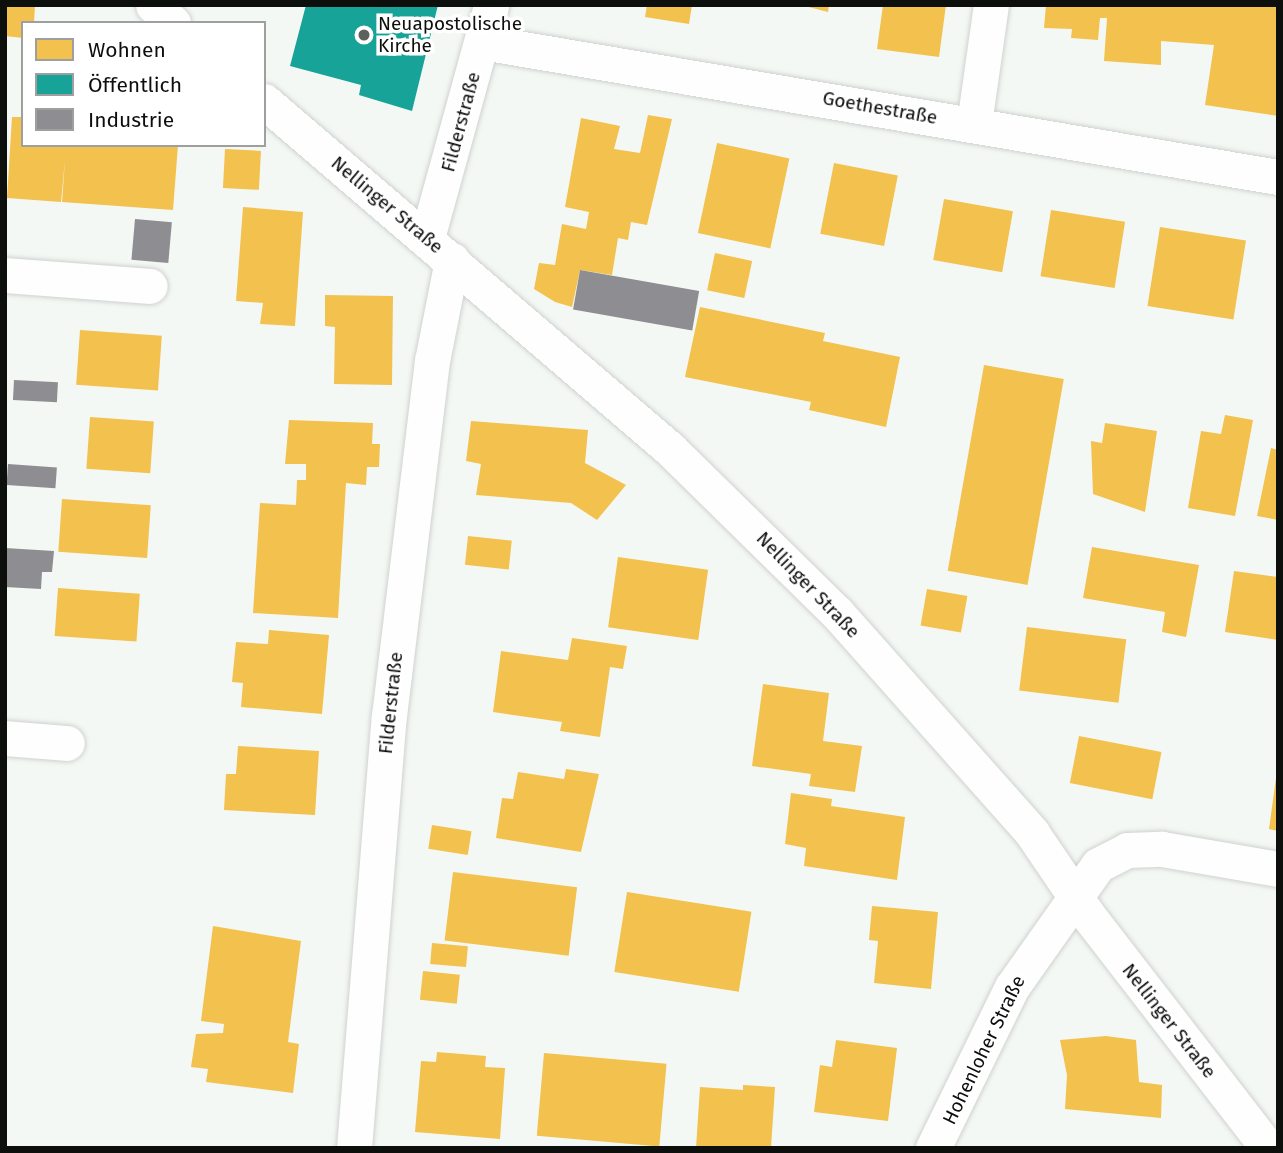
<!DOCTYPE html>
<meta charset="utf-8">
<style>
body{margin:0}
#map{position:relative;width:1283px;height:1153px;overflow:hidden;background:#f4f8f4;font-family:"Fira Sans",sans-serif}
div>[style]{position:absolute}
.homes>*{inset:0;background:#f2c14e;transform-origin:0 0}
.public>*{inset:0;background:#17a398}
.industry>*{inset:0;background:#8d8d92;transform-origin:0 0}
.roads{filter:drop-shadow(0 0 2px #cfd2cf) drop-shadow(0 0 2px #cfd2cf)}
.minor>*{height:35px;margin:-17.5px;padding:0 17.5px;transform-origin:17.5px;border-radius:17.5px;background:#fdfefd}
.dots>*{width:19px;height:19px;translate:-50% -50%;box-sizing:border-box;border:4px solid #fff;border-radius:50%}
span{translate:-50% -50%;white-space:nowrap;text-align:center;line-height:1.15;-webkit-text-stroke:7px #fff;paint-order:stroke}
.poi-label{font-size:19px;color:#0c0f0c}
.left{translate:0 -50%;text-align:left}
.street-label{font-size:19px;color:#0c0f0c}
.frame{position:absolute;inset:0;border:7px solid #0c0f0c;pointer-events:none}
.legend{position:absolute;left:21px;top:21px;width:245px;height:126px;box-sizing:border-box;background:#fff;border:2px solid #9e9f9e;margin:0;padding:9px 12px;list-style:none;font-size:21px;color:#0c0f0c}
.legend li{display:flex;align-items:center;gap:14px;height:35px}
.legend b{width:35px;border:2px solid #9e9f9e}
</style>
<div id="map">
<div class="homes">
<div style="clip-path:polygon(5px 5px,35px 5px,34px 23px,23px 23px,23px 38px,5px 36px)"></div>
<div style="clip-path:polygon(647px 5px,692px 5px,689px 24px,645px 17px)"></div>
<div style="clip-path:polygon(801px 5px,829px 5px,828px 12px)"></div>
<div style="clip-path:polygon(883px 5px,946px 5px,939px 57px,877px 49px)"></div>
<div style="clip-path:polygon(1046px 5px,1278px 5px,1278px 116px,1205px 105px,1214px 45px,1161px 41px,1161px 65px,1104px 61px,1107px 18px,1100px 18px,1098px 40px,1071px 38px,1072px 29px,1044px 28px)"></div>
<div style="clip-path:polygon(648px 115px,672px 119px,647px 225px,631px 222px,628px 240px,618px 238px,612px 275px,580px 270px,572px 307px,555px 302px,534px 289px,539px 263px,555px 265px,562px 224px,586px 229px,589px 212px,565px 207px,581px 118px,620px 126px,614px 149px,640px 153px)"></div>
<div style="clip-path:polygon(12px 117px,23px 117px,23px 145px,178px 145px,173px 210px,62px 202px,65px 160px,61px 202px,7px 198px)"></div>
<div style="left:717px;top:143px;width:74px;height:92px;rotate:12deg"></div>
<div style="left:225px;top:149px;width:36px;height:39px;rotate:3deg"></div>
<div style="left:834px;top:163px;width:65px;height:72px;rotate:11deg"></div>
<div style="left:944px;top:199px;width:70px;height:62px;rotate:10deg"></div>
<div style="clip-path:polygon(243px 207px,303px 212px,295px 326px,260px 324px,263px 303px,236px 301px)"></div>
<div style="left:1051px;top:210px;width:75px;height:67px;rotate:9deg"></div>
<div style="left:1160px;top:227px;width:87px;height:80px;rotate:9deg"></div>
<div style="left:715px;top:253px;width:38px;height:38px;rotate:12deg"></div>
<div style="clip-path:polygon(325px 295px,393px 296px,392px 385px,334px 384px,335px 327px,325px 326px)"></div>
<div style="clip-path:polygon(700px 307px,825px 333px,823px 341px,900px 357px,886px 427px,809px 410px,811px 402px,685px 377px)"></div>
<div style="left:80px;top:330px;width:82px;height:55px;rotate:4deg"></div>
<div style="left:984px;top:365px;width:81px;height:209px;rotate:10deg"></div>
<div style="clip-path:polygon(1225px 415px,1253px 420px,1235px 516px,1188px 508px,1201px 431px,1221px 434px)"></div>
<div style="left:90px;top:417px;width:64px;height:52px;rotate:4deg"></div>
<div style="clip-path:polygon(289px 420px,373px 423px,372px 444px,380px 444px,379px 467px,367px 467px,366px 485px,346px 483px,338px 618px,253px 613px,260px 503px,296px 505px,297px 480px,306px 480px,306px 464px,285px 464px)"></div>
<div style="clip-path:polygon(471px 421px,588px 430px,585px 463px,626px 485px,597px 520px,571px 503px,476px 495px,481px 464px,466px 461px)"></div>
<div style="clip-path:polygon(1105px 423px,1157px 431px,1145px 512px,1093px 494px,1091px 441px,1102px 443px)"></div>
<div style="clip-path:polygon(1271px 448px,1278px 450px,1278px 520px,1257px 516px)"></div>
<div style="left:62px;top:499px;width:89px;height:53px;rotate:4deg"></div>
<div style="left:468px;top:536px;width:44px;height:29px;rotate:6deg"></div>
<div style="clip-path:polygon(1092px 547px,1199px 565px,1186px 637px,1162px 632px,1165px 612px,1083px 598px)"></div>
<div style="left:618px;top:557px;width:91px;height:71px;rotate:8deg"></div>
<div style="clip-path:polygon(1234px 571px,1278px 577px,1278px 640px,1225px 632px)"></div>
<div style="left:58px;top:588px;width:82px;height:48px;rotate:4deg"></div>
<div style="left:927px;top:589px;width:41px;height:37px;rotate:10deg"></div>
<div style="left:1027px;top:627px;width:100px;height:64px;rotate:7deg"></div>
<div style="clip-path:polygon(269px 630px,329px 635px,322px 714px,241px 707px,243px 683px,232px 682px,236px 642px,268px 644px)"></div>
<div style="clip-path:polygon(572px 638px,627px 646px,623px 669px,610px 667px,600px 737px,560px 731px,562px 722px,493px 712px,501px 651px,568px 660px)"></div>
<div style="clip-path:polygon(763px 684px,829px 693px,823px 741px,862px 746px,855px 792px,809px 786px,811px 774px,752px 766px)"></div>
<div style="left:1079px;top:736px;width:84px;height:48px;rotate:11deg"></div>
<div style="clip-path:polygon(238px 746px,319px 751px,315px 815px,224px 810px,226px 774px,236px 774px)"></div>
<div style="clip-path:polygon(566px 769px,599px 774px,581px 852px,496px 838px,502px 798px,513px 799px,518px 772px,564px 779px)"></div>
<div style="clip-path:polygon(1276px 778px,1278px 778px,1278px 831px,1269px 829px)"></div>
<div style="clip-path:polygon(791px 793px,832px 799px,831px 806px,905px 817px,897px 880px,804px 866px,806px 848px,785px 844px)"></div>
<div style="left:432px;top:825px;width:40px;height:24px;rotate:9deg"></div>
<div style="left:453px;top:872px;width:125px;height:69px;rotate:7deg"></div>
<div style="left:627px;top:892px;width:126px;height:81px;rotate:9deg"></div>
<div style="clip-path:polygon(872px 906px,938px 912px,931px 989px,874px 983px,878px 941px,869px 940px)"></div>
<div style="clip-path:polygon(213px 926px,301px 941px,288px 1042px,299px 1044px,293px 1093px,206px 1082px,208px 1069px,191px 1067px,196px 1034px,223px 1033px,224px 1024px,201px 1021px)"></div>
<div style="left:432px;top:943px;width:36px;height:21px;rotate:5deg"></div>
<div style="left:423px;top:971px;width:37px;height:29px;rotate:6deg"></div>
<div style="clip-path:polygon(1106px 1036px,1136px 1040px,1139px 1082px,1162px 1085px,1161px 1118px,1065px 1109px,1067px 1075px,1060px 1040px)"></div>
<div style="clip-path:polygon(836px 1040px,897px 1048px,888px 1121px,814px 1112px,820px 1065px,832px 1067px)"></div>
<div style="clip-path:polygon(437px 1052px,486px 1056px,485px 1067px,505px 1068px,500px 1139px,415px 1132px,421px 1061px,436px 1062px)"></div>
<div style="left:544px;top:1053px;width:123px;height:83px;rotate:5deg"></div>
<div style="clip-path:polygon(743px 1085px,775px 1087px,771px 1148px,696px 1148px,700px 1087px,743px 1090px)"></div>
</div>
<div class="public">
<div style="clip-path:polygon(306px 5px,438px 5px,412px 111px,359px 95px,361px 85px,290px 66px)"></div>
</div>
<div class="industry">
<div style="left:135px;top:219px;width:37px;height:41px;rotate:5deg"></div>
<div style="left:580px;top:270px;width:121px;height:40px;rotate:10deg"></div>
<div style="left:14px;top:380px;width:44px;height:20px;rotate:3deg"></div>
<div style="left:8px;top:464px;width:49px;height:21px;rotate:4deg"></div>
<div style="clip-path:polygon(5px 548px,54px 551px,52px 572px,42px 572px,41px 589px,5px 587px)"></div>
</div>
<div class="roads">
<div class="minor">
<div style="left:153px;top:5px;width:27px;rotate:42deg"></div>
<div style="left:482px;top:42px;width:807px;rotate:9.63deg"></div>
<div style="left:264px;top:101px;width:535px;rotate:40.6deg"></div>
<div style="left:670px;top:449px;width:234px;rotate:44.5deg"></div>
<div style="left:837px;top:613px;width:294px;rotate:48.4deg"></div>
<div style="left:1032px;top:833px;width:98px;rotate:55.8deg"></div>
<div style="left:1087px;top:914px;width:296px;rotate:52.3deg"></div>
<div style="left:974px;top:124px;width:120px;rotate:-81.9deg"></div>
<div style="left:427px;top:238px;width:242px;rotate:-74.6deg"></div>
<div style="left:5px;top:275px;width:145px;rotate:4.3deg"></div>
<div style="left:5px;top:738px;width:62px;rotate:4.6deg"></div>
<div style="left:354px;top:1148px;width:433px;rotate:-85.4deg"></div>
<div style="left:389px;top:716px;width:358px;rotate:-83.1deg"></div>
<div style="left:432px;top:361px;width:103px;rotate:-78.8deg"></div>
<div style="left:933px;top:1148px;width:179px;rotate:-63.9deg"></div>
<div style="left:1012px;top:987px;width:149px;rotate:-54.8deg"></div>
<div style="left:1098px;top:865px;width:33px;rotate:-27deg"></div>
<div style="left:1127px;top:850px;width:35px;rotate:-2deg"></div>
<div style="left:1162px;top:849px;width:118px;rotate:9.8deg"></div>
</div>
</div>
<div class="dots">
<div style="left:364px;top:35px;background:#5d615d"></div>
</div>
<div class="poi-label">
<span class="left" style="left:378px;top:35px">Neuapostolische<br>Kirche</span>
</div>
<div class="street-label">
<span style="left:880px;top:108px;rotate:10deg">Goethestraße</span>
<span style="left:461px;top:122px;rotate:-75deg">Filderstraße</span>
<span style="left:387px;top:205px;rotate:40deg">Nellinger Straße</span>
<span style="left:808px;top:585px;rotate:46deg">Nellinger Straße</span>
<span style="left:391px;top:703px;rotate:-84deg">Filderstraße</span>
<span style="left:1169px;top:1021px;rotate:52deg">Nellinger Straße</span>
<span style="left:984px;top:1050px;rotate:-64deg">Hohenloher Straße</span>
</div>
<div class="frame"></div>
<ul class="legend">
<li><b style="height:19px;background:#f2c14e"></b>Wohnen</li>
<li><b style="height:19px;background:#17a398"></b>Öffentlich</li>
<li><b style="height:19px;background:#8d8d92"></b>Industrie</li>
</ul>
</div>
